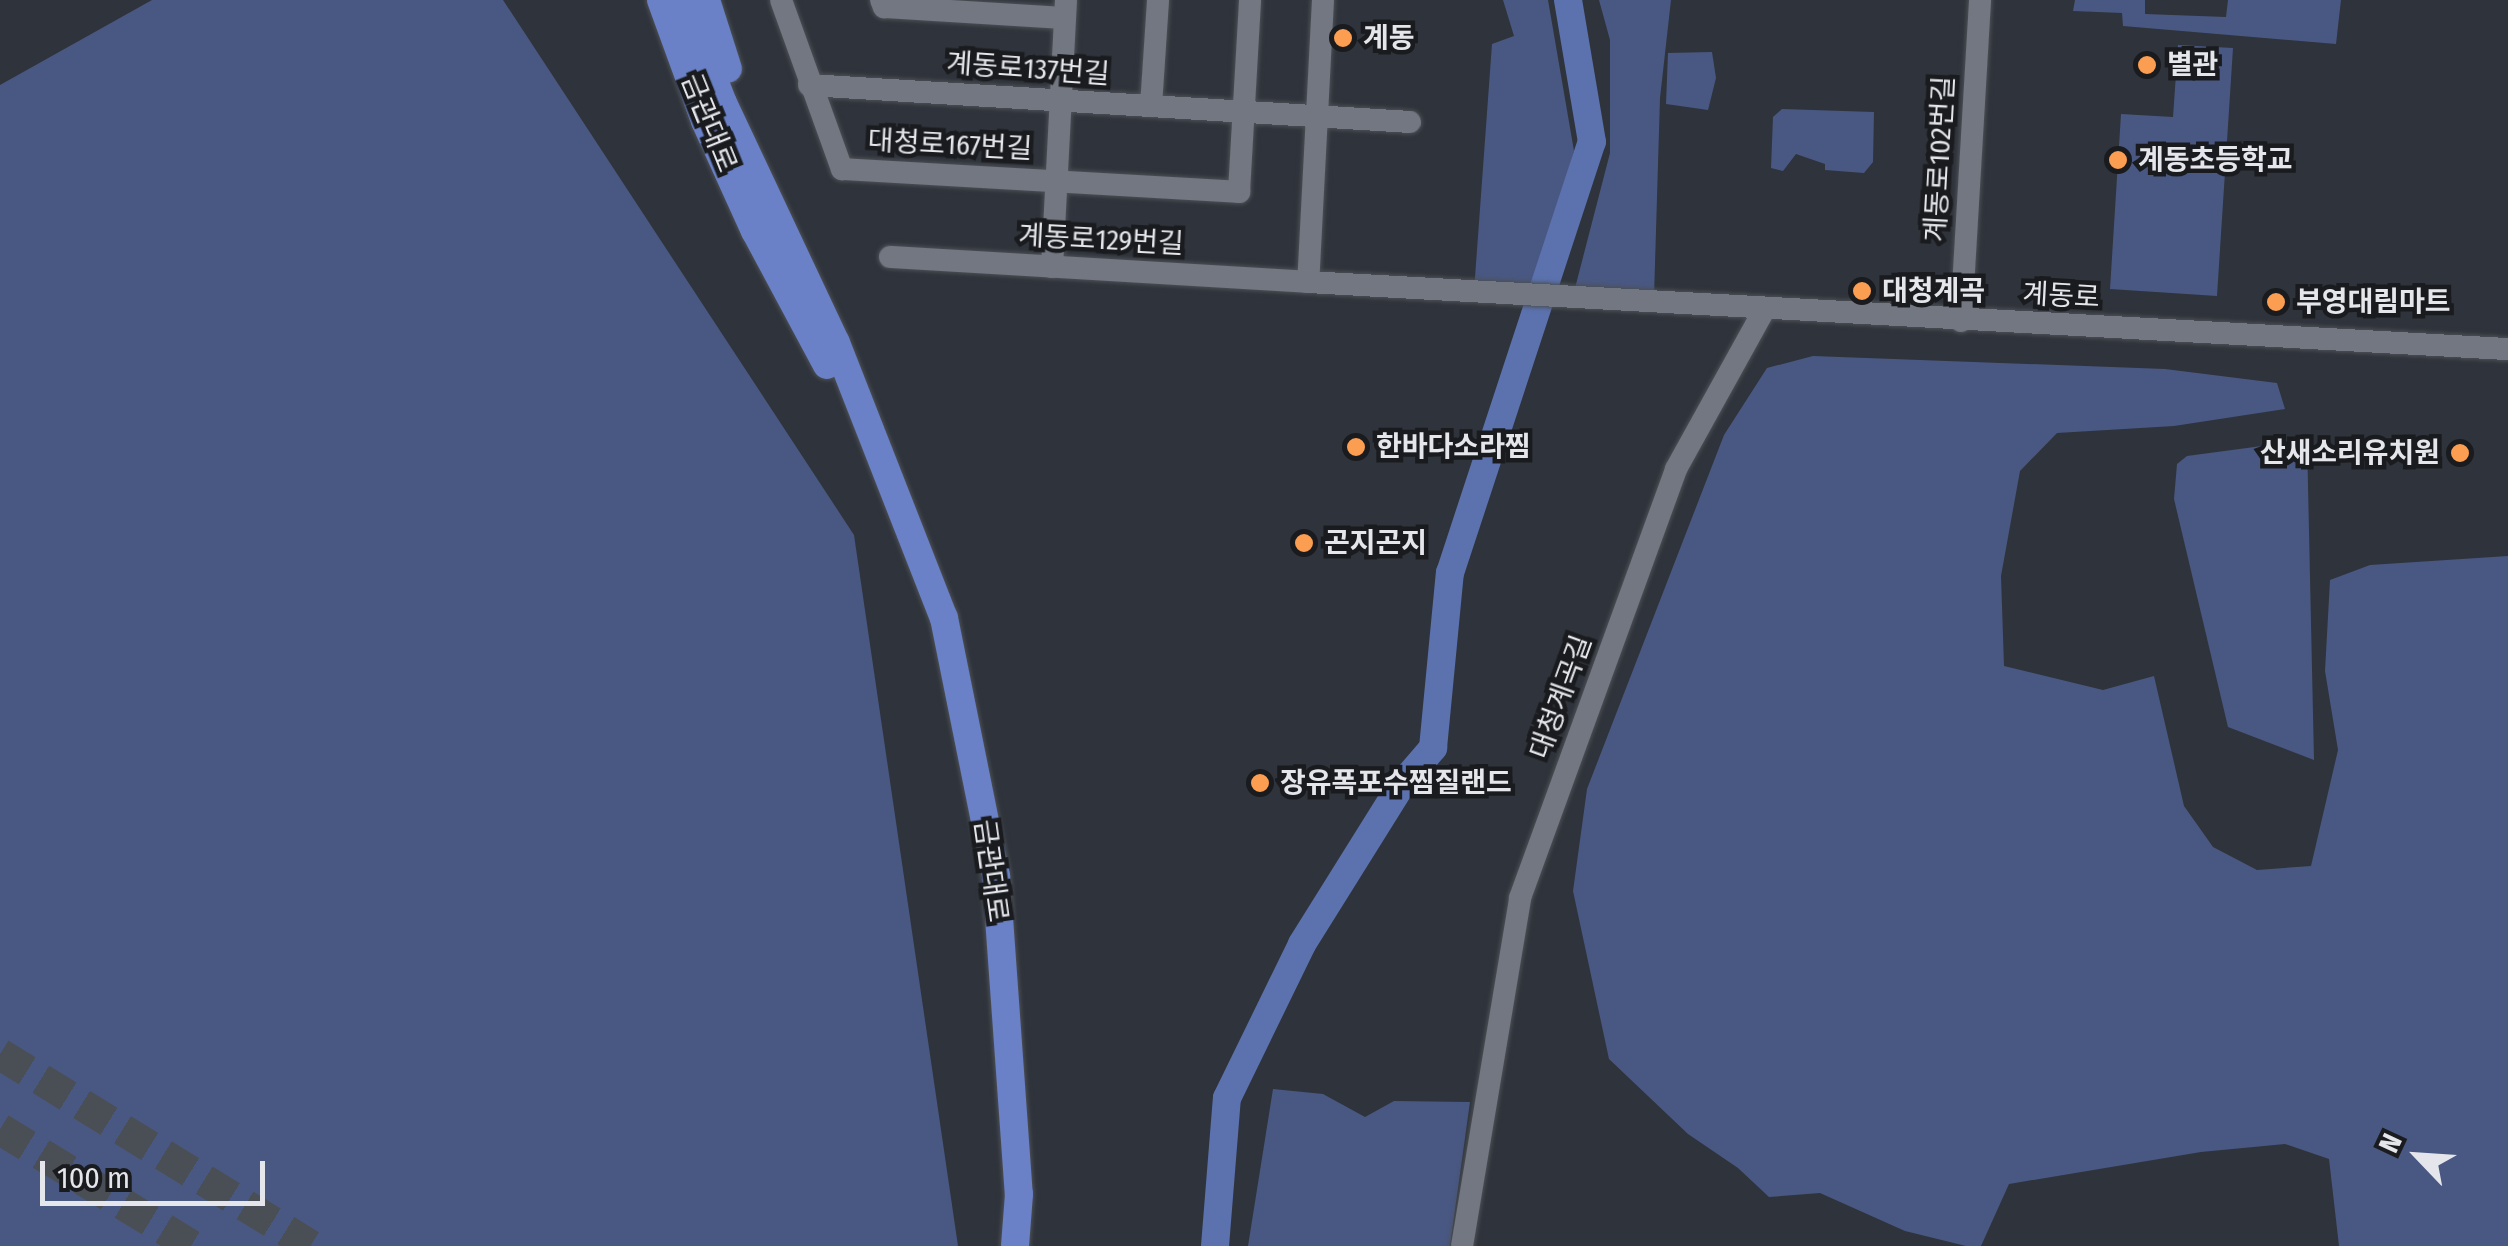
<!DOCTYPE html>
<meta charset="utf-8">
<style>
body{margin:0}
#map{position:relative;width:2508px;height:1246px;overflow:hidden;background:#2f333b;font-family:"Fira Sans Condensed","Noto Sans KR",sans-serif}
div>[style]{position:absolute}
.green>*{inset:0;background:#495882}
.river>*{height:28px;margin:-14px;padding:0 14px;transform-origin:14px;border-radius:14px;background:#5b72af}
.highway-tunnel>*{height:32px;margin-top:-16px;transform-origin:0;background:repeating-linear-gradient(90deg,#4a4e55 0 32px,transparent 0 48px)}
.roads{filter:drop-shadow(0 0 2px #4c5056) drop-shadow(0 0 2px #4c5056)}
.minor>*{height:22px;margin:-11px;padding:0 11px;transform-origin:11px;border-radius:11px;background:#737781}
.major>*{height:28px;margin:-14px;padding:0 14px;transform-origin:14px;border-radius:14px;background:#6a81c7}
.dots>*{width:28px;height:28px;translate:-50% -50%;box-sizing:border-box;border:5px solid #191b1e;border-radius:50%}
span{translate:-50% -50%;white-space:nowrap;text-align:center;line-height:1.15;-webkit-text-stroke:9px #191b1e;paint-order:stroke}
.poi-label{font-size:28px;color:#e4e6eb;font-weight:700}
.left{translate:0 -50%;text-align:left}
.right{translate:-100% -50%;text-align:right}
.street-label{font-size:28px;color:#e4e6eb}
.north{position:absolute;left:2368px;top:1106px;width:100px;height:100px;-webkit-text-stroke:8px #191b1e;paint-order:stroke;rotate:295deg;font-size:28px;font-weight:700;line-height:40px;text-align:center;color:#e4e6eb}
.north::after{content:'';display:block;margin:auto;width:35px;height:45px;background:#e4e6eb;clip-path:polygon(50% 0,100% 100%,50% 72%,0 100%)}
.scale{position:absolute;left:40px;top:1161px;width:225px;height:45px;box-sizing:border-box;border:5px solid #e4e6eb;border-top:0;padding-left:12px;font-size:30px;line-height:35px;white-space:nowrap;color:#e4e6eb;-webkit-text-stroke:8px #191b1e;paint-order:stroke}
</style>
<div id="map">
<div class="green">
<div style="clip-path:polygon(152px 0,503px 0,854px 535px,958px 1246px,0 1246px,0 85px)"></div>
<div style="clip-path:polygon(1503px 0,1548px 0,1574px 151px,1534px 288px,1474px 291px,1492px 44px,1514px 36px)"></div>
<div style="clip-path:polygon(1599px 0,1671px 0,1660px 98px,1654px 297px,1574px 292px,1610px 153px,1610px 40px)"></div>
<div style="clip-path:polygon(2075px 0,2145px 0,2145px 14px,2226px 17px,2228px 0,2341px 0,2336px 44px,2123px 26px,2122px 13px,2073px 11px)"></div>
<div style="clip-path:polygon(2178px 45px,2233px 48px,2217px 296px,2110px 289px,2121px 114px,2173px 117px)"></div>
<div style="clip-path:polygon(1712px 52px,1716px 78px,1708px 110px,1666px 104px,1668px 53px)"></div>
<div style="clip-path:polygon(1782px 109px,1874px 112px,1873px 162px,1864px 173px,1825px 170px,1825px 164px,1796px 154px,1783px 171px,1771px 168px,1773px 117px)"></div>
<div style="clip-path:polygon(1813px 356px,2165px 369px,2277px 383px,2285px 409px,2174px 426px,2057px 433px,2020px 471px,2001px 576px,2004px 666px,2103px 690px,2154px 676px,2184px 806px,2213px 847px,2257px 870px,2311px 866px,2338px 750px,2325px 671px,2330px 580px,2370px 565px,2508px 556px,2508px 1246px,2339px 1246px,2329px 1159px,2285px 1144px,2201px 1152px,2009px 1184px,1981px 1246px,1966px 1246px,1905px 1231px,1820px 1193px,1769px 1197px,1738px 1168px,1688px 1134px,1609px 1059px,1573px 891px,1587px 789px,1724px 435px,1767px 368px)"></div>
<div style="clip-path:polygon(2307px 440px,2314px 760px,2228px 727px,2174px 499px,2177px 464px,2187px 456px)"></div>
<div style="clip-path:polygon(1273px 1089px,1323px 1094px,1365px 1117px,1394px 1101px,1470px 1102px,1450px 1246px,1248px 1246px)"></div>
</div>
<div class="river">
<div style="left:1215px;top:1246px;width:148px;rotate:-85.4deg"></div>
<div style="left:1227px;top:1098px;width:171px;rotate:-64deg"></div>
<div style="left:1302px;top:944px;width:189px;rotate:-58deg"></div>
<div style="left:1402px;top:784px;width:48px;rotate:-49.3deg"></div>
<div style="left:1433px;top:748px;width:176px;rotate:-84.5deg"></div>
<div style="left:1450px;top:573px;width:454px;rotate:-71.8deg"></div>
<div style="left:1592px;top:142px;width:144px;rotate:-99.6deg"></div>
</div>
<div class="highway-tunnel">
<div style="left:0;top:1054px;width:365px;rotate:31.7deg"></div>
<div style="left:0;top:1129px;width:225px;rotate:31.4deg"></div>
</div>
<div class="roads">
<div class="minor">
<div style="left:781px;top:0;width:180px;rotate:70.2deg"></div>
<div style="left:842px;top:169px;width:398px;rotate:3.3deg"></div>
<div style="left:1239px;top:192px;width:192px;rotate:-86.7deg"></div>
<div style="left:881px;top:0;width:8px;rotate:67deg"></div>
<div style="left:884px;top:7px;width:181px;rotate:3.5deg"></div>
<div style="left:1323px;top:0;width:282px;rotate:93deg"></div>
<div style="left:1308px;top:282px;width:1202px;rotate:3.2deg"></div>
<div style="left:809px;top:85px;width:602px;rotate:3.52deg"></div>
<div style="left:1151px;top:106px;width:106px;rotate:-86.2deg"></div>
<div style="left:890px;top:257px;width:419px;rotate:3.4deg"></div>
<div style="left:1052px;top:267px;width:267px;rotate:-87deg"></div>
<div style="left:1961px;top:321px;width:322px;rotate:-86.6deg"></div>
<div style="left:1462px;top:1246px;width:353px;rotate:-80.5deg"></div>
<div style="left:1520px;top:898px;width:456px;rotate:-70deg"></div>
<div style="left:1676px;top:469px;width:182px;rotate:-61deg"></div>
</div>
<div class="major">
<div style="left:661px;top:0;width:129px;rotate:70deg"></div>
<div style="left:705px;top:121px;width:121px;rotate:65.6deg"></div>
<div style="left:755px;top:231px;width:152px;rotate:61.8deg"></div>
<div style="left:683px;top:0;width:110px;rotate:68.8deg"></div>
<div style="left:723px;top:103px;width:265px;rotate:64.8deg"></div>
<div style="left:836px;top:343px;width:295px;rotate:68.6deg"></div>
<div style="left:944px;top:618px;width:263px;rotate:78.6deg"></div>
<div style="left:996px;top:876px;width:319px;rotate:85.9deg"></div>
<div style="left:1019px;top:1194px;width:52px;rotate:94.4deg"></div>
<div style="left:706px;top:0;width:72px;rotate:72.3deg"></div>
</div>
</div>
<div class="dots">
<div style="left:1343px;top:38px;background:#fb9e51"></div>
<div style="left:2147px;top:65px;background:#fb9e51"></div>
<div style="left:2118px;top:160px;background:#fb9e51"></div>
<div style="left:1862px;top:291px;background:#fb9e51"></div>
<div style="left:2276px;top:302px;background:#fb9e51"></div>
<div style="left:1356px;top:447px;background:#fb9e51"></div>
<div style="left:2460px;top:453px;background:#fb9e51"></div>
<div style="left:1304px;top:543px;background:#fb9e51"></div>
<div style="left:1260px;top:783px;background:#fb9e51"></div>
</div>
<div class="poi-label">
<span class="left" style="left:1363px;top:38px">계동</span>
<span class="left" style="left:2167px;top:65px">별관</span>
<span class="left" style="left:2138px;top:160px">계동초등학교</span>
<span class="left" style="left:1882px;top:291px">대청계곡</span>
<span class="left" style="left:2296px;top:302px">부영대림마트</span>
<span class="left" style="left:1376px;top:447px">한바다소라찜</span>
<span class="right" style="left:2440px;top:453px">산새소리유치원</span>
<span class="left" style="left:1324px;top:543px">곤지곤지</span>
<span class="left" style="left:1280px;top:783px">장유폭포수찜질랜드</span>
</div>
<div class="street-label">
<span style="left:1028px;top:69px;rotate:4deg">계동로137번길</span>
<span style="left:709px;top:123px;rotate:68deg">금관대로</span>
<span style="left:950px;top:145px;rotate:3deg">대청로167번길</span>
<span style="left:1940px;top:159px;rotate:-87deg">계동로102번길</span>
<span style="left:1101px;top:240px;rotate:3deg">계동로129번길</span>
<span style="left:2061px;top:296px;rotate:3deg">계동로</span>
<span style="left:1561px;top:697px;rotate:-70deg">대청계곡길</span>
<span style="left:991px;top:871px;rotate:82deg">금관대로</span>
</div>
<div class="north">N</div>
<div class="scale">100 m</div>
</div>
